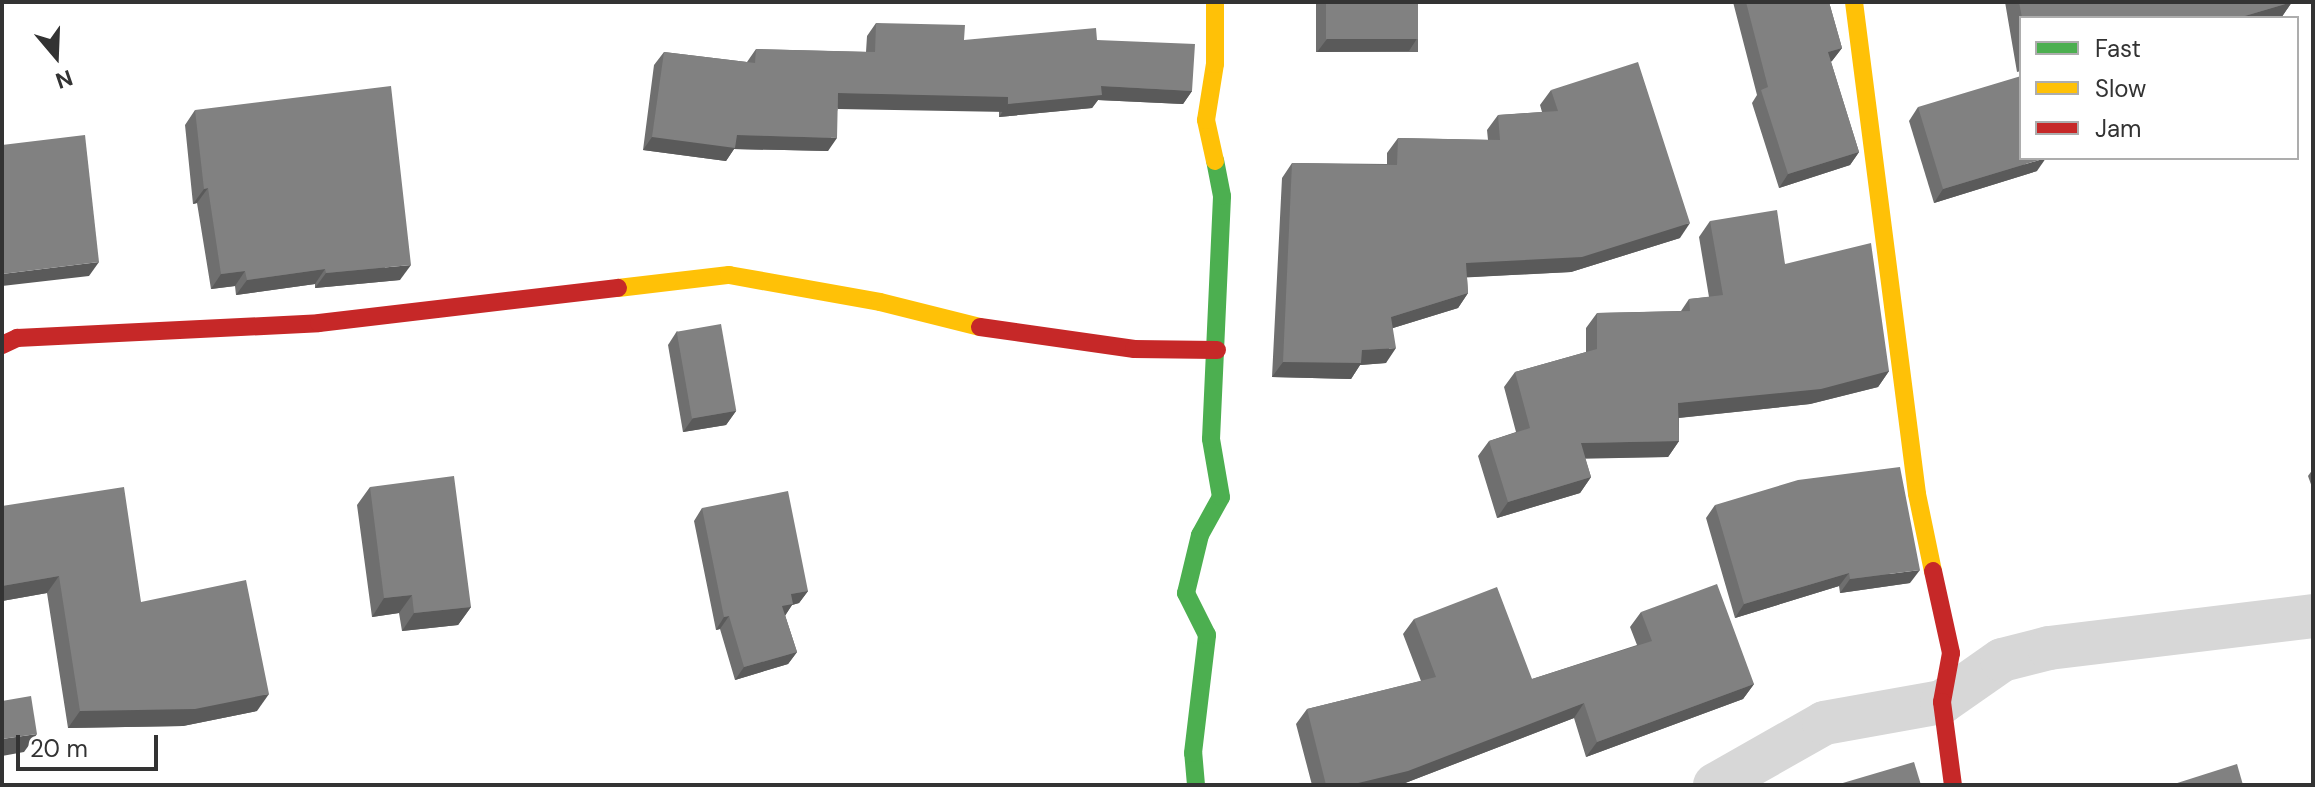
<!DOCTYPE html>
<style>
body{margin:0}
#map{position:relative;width:2315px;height:787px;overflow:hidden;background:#fff;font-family:"DM Sans",sans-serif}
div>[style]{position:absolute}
.street>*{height:44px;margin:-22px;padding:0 22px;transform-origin:22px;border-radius:22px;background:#d7d7d7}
.fast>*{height:18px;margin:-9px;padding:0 9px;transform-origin:9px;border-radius:9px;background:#4caf50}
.slow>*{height:18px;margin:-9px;padding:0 9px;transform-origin:9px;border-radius:9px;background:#ffc107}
.jam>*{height:18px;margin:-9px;padding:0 9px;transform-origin:9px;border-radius:9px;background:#c62828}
.wall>*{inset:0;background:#6f6f6f;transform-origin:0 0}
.shaded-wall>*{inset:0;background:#5a5a5a;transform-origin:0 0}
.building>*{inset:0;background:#818181;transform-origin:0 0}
span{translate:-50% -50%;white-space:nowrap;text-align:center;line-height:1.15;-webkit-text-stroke:8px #fff;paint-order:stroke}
.frame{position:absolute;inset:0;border:4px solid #333;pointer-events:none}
.legend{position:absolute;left:2019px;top:16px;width:280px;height:144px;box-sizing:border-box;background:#fff;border:2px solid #adadad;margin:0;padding:10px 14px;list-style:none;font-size:24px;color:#333}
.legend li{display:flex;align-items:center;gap:16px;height:40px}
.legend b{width:40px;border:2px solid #adadad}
.north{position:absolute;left:16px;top:16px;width:80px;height:80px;-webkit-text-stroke:6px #fff;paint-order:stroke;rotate:161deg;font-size:22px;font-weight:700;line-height:32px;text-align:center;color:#333}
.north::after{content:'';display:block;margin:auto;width:28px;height:36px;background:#333;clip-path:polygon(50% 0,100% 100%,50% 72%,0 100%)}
.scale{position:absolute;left:16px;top:735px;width:142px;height:36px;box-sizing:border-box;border:4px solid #333;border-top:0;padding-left:10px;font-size:24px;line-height:28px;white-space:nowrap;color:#333;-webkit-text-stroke:6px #fff;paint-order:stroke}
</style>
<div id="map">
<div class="street">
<div style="left:1715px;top:785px;width:125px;rotate:-29.6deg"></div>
<div style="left:1824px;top:723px;width:120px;rotate:-10.1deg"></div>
<div style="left:1942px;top:702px;width:73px;rotate:-35deg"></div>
<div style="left:2002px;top:660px;width:49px;rotate:-14.3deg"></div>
<div style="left:2049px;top:648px;width:266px;rotate:-6.9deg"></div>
</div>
<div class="fast">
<div style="left:1196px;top:785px;width:32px;rotate:-95deg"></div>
<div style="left:1193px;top:753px;width:119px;rotate:-83.2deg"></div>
<div style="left:1207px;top:635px;width:47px;rotate:-116.6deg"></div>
<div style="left:1186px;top:593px;width:60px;rotate:-76.4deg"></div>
<div style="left:1200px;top:535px;width:43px;rotate:-61.1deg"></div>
<div style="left:1221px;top:497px;width:59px;rotate:-99.8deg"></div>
<div style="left:1211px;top:439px;width:243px;rotate:-87.4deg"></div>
<div style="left:1222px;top:196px;width:36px;rotate:-101deg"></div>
</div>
<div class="slow">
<div style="left:1854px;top:2px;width:496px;rotate:82.7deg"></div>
<div style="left:1917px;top:494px;width:79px;rotate:78.3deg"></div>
<div style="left:1215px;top:161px;width:42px;rotate:-102.4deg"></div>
<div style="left:1206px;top:120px;width:57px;rotate:-80.9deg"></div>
<div style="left:1215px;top:64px;width:62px;rotate:-90deg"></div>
<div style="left:618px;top:288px;width:112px;rotate:-6.7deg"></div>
<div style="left:729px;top:275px;width:153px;rotate:10.1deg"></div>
<div style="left:880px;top:302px;width:103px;rotate:14deg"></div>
</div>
<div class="jam">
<div style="left:980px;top:327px;width:156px;rotate:8.1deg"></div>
<div style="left:1134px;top:349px;width:83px;rotate:0.7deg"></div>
<div style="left:2px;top:345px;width:17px;rotate:-25deg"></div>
<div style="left:17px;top:338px;width:302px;rotate:-2.8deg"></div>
<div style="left:319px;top:323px;width:301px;rotate:-6.7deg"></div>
<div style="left:1933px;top:571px;width:84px;rotate:77.6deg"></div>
<div style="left:1951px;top:653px;width:50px;rotate:100.4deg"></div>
<div style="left:1942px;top:702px;width:84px;rotate:82.5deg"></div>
</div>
<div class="wall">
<div style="left:1316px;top:2px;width:102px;height:50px"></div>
<div style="clip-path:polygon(1733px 2px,1829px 2px,1842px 48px,1831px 62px,1859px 152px,1850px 165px,1779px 188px,1752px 103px,1757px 95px)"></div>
<div style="clip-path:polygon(2005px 2px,2292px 2px,2281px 18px,2021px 18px,2021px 71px,2017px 72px)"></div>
<div style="clip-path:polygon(876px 23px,964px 40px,1097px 40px,1192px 91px,1183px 104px,1098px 100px,1092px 108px,999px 117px,999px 110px,838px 107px,828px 151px,734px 149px,726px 161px,643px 150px,654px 65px,664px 52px,747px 62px,756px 49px,866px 52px,867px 36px)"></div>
<div style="clip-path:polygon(1551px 90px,1680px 238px,1571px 272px,1467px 277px,1468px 293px,1458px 308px,1393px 328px,1386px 363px,1360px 365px,1351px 379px,1272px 377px,1282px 178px,1292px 163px,1387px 164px,1387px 153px,1398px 138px,1488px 140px,1487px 130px,1498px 115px,1542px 112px,1540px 105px)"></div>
<div style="clip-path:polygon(1918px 107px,2037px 171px,1934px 203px,1909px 121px)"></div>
<div style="clip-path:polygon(195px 110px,400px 280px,315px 288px,315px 284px,236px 295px,235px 286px,211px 289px,197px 203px,193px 204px,185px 125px)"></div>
<div style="clip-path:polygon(1710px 221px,1785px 264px,1889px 371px,1878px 387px,1810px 404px,1679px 418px,1679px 441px,1668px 457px,1585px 458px,1591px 477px,1580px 493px,1497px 518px,1478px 456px,1489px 441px,1516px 432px,1504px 387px,1515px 372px,1586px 352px,1586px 328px,1597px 313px,1681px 311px,1689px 299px,1709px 297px,1699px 237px)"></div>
<div style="clip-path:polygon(677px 331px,736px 411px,726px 425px,683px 432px,668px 345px)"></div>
<div style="clip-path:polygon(2313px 469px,2313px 490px,2308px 476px)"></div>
<div style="clip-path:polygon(370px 487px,471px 607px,458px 625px,402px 631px,399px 613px,372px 617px,357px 505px)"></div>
<div style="clip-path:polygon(1715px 505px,1910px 583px,1840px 593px,1839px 586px,1735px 618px,1706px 518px)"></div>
<div style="clip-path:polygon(2px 506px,141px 602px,257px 711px,183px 726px,68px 728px,47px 593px,2px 601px)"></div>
<div style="clip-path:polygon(702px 508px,808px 591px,799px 603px,792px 605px,785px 615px,797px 652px,788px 664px,735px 680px,720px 629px,716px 630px,694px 521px)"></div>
<div style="clip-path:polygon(1641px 612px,1754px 684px,1743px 699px,1586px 757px,1574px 718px,1400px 785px,1312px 785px,1296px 724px,1307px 709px,1421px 681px,1403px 634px,1414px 619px,1532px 679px,1637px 645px,1630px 627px)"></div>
</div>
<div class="shaded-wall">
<div style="clip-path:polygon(2292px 2px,2281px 18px,2238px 18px)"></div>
<div style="clip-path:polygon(1418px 37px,1409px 51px,1317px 52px,1327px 39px)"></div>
<div style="clip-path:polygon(1842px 48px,1832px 61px,1818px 65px,1828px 52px)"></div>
<div style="clip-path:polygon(1101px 86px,1192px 91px,1183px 104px,1098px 100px,1092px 108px,999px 117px,1008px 104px)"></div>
<div style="left:838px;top:93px;width:170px;height:16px;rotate:1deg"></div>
<div style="clip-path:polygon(737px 135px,837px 138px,828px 151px,734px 149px,726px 161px,643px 150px,652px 137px)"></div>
<div style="clip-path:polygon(1859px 152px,1850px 165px,1779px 188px,1788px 174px)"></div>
<div style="clip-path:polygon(2046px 158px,2037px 171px,1934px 203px,1943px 189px)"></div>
<div style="clip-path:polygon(208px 188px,197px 203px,193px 204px,204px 189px)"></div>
<div style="clip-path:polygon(1690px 223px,1680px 238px,1571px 272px,1456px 278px,1466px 263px)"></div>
<div style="clip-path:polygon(99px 262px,89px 276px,2px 286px,2px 274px)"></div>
<div style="clip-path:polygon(411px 265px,400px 280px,315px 288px,326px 273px)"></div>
<div style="clip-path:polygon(325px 269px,315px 284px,236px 295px,247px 280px)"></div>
<div style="clip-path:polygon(245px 271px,235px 286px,211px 289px,221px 274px)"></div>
<div style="clip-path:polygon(1468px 293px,1458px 308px,1380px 332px,1391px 317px)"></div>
<div style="clip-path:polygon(1396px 348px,1386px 363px,1360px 365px,1351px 379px,1272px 377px,1283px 362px,1362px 350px)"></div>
<div style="clip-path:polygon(1889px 371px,1878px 387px,1810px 404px,1667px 419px,1678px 403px)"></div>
<div style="clip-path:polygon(736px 411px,726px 425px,683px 432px,693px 418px)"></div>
<div style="clip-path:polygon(1679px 441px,1668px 457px,1570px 459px,1581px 443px)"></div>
<div style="clip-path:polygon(1591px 477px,1580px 493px,1497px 518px,1508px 502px)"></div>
<div style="clip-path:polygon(1920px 570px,1910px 583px,1840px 593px,1850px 579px)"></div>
<div style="clip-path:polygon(1849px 573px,1839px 586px,1735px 618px,1744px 604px)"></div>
<div style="clip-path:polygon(59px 576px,47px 593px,2px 601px,2px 586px)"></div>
<div style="clip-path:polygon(808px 591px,799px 603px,792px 605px,785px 616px,773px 618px,791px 594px)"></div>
<div style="clip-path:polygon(412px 595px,399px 613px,372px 617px,384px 598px)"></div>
<div style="clip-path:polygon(471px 607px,458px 625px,402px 631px,414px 613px)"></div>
<div style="clip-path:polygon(729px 616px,720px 629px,716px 630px,724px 617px)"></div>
<div style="clip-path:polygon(797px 652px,788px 664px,735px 680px,744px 667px)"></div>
<div style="clip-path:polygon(1754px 684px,1743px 699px,1586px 757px,1597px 742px)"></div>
<div style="clip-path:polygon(269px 694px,257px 711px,183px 726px,68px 728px,80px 711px)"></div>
<div style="clip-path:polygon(1584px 703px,1574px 718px,1400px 785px,1350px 785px)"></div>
<div style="clip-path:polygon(37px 734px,24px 752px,2px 756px,2px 739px)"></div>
</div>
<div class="building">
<div style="left:1326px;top:2px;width:92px;height:37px"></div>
<div style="clip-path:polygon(1746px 2px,1829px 2px,1842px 48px,1828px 52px,1859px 152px,1788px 174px,1761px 90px,1768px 87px)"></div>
<div style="clip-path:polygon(2019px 2px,2292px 2px,2238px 18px,2022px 18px)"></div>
<div style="clip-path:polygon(876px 23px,965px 25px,964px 40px,1096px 28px,1097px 40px,1195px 44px,1192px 91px,1101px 86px,1102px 95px,1008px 104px,1008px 97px,838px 93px,837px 138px,737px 135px,735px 148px,652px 137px,664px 52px,755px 63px,756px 49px,875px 52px)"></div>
<div style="clip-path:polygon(1638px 62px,1690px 223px,1582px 257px,1466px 263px,1468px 293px,1391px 317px,1396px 348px,1362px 350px,1361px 363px,1283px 362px,1292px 163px,1397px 165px,1398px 138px,1500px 140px,1498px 115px,1558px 111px,1551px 90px)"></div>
<div style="clip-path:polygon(2021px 76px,2021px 158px,2046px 158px,1943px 189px,1918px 107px)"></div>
<div style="clip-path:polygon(391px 86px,411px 265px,326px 273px,325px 269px,247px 280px,245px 271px,221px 274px,208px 188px,204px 189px,195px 110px)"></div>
<div style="clip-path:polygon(85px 135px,99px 262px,2px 274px,2px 145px)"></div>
<div style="clip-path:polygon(1777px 210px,1785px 264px,1871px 243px,1889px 371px,1821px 389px,1678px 403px,1679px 441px,1581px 443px,1591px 477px,1508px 502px,1489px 441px,1530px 428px,1515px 372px,1597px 349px,1597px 313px,1690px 311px,1689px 299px,1723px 295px,1710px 221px)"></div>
<div style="left:721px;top:324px;width:88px;height:45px;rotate:80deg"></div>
<div style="clip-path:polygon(1900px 467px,1920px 570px,1850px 579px,1849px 573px,1744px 604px,1715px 505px,1798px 480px)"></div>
<div style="clip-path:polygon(454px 476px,471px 607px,414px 613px,412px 595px,384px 598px,370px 487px)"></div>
<div style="clip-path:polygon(124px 487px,141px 602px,246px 580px,269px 694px,195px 709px,80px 711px,59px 576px,2px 586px,2px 506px)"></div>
<div style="clip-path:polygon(788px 491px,808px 591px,791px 594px,793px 604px,782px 606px,797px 652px,744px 667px,729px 616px,724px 617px,702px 508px)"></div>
<div style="clip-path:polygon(1717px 584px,1754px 684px,1597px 742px,1584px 703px,1408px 771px,1350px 785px,1326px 785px,1307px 709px,1436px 677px,1414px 619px,1497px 587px,1532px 679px,1652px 641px,1641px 612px)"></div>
<div style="clip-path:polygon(31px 696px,37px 734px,2px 739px,2px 701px)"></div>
<div style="clip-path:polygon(1914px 762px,1921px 785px,1836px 785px)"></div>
<div style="clip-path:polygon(2237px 764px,2243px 785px,2171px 785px)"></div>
</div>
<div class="frame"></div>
<ul class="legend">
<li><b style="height:10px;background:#4caf50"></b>Fast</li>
<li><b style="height:10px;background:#ffc107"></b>Slow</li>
<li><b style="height:10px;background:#c62828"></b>Jam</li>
</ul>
<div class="north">N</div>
<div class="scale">20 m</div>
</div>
